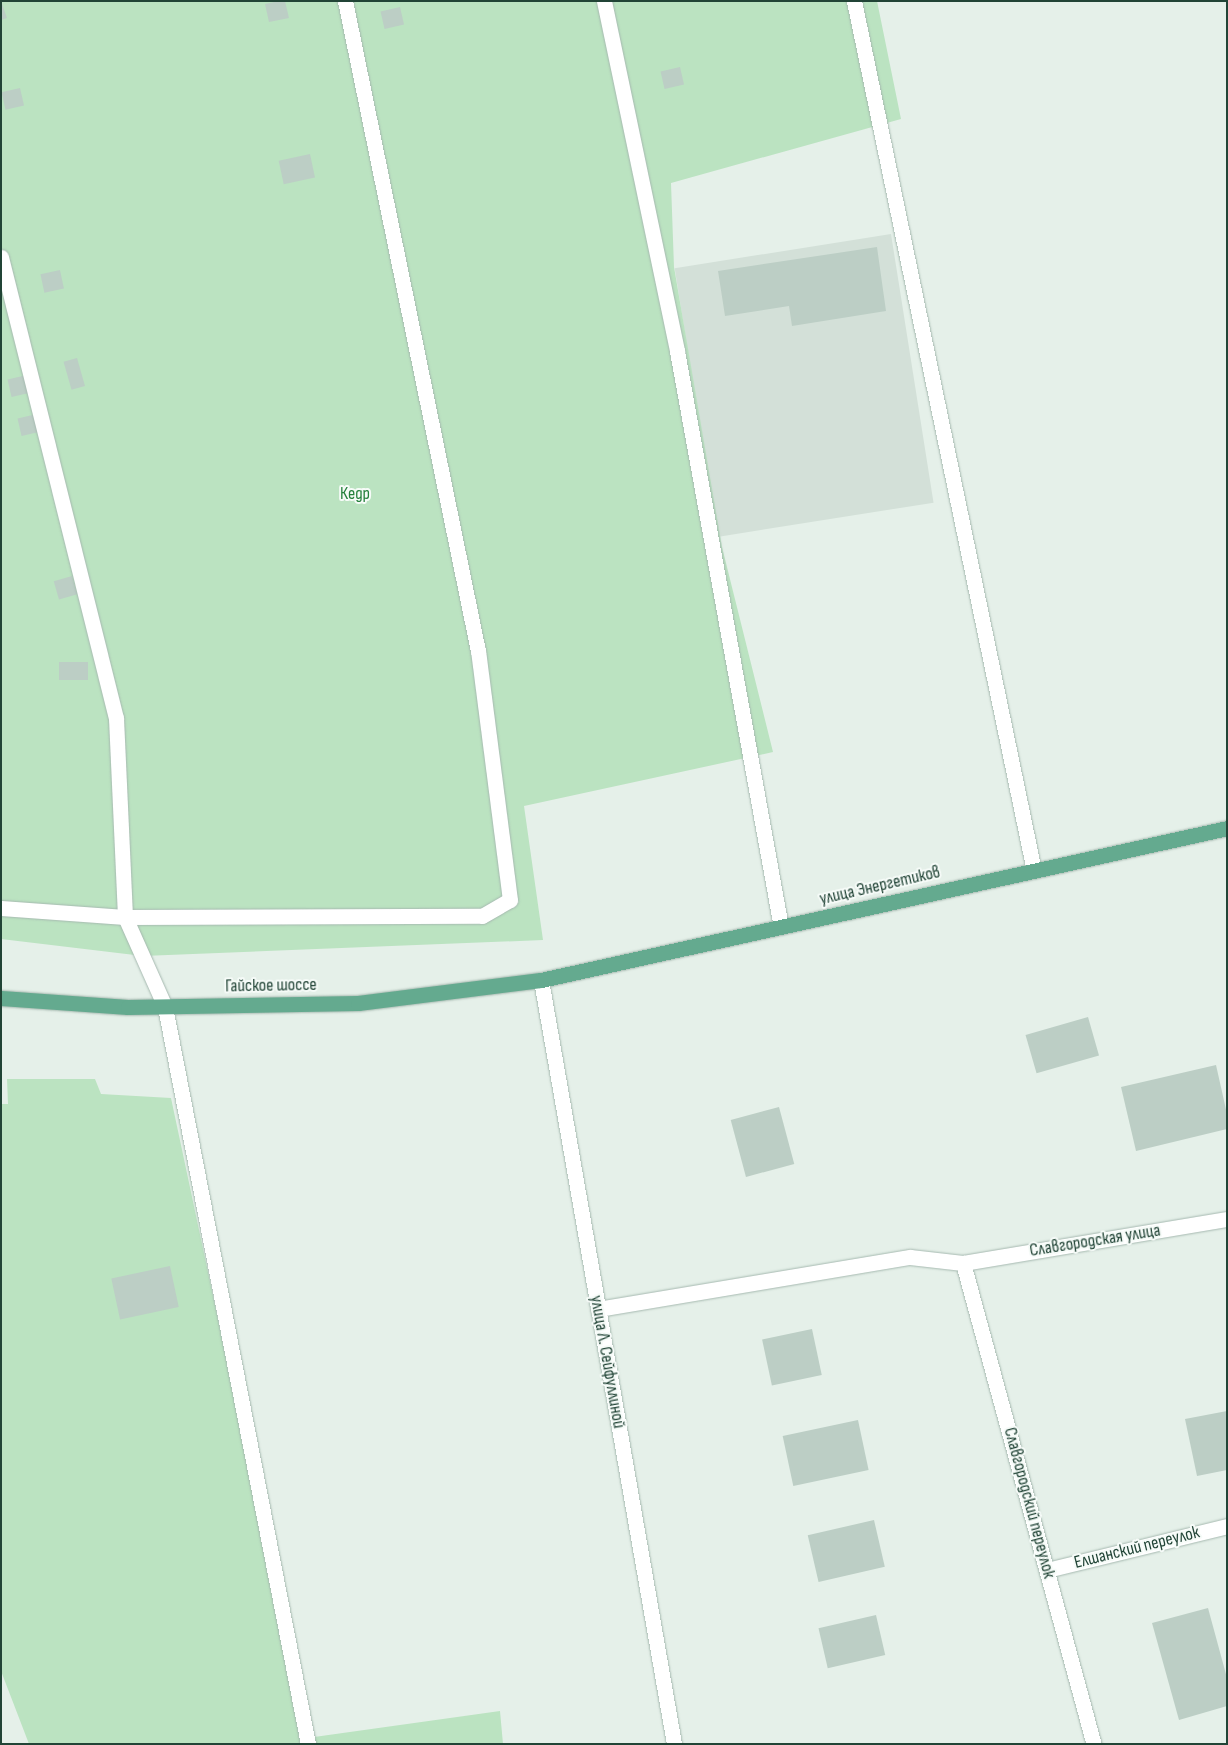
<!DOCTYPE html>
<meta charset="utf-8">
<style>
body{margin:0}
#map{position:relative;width:1228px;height:1745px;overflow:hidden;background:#e5f0e9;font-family:"Sofia Sans Condensed",sans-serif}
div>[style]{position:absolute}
.built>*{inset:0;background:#d3e0d8;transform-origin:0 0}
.green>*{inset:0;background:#bbe3c1}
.building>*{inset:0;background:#bccec5;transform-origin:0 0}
.roads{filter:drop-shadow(0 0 1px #a6b9b0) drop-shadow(0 0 1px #a6b9b0)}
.service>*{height:15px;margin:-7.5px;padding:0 7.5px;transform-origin:7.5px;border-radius:7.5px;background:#fff}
.minor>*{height:15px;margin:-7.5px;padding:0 7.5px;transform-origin:7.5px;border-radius:7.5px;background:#fff}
.primary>*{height:15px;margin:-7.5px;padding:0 7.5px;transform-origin:7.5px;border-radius:7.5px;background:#64aa8f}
span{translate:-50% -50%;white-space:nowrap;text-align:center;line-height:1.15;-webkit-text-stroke:4px #f6fbf8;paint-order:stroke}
.park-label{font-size:18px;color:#26813d}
.street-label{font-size:18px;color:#214436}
.frame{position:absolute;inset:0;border:2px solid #214436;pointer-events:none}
</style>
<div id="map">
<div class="built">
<div style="left:891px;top:234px;width:272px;height:219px;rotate:81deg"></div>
</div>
<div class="green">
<div style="clip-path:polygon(1px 1px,877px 1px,901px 119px,671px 183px,674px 267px,722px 547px,773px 752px,524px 806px,543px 940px,143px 956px,1px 939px)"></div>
<div style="clip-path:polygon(7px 1079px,95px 1079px,101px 1094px,171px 1098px,307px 1738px,500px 1711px,503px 1744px,29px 1744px,1px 1671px,1px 1104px,8px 1104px)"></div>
</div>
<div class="building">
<div style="clip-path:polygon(1px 1px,7px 18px,1px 20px)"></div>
<div style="clip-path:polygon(279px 1px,285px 1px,289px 18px,269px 22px,265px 4px)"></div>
<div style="left:400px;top:7px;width:18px;height:20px;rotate:77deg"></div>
<div style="left:680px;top:67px;width:18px;height:20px;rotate:77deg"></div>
<div style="left:20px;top:88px;width:18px;height:19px;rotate:77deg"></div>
<div style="left:310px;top:154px;width:24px;height:32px;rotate:78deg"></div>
<div style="clip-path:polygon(877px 247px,886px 311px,792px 326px,789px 306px,725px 316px,718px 271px)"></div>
<div style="left:60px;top:270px;width:19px;height:20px;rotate:78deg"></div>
<div style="left:77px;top:358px;width:29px;height:14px;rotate:74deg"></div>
<div style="left:27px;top:375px;width:18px;height:20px;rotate:77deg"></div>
<div style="left:37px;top:414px;width:18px;height:20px;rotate:77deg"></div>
<div style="left:72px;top:576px;width:19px;height:19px;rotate:74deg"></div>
<div style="left:59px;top:662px;width:29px;height:18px"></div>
<div style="left:1088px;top:1017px;width:40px;height:65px;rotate:74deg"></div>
<div style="clip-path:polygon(1216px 1065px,1227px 1114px,1227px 1129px,1136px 1151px,1121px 1087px)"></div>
<div style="left:779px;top:1107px;width:59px;height:50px;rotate:75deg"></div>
<div style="left:170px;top:1266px;width:42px;height:60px;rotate:78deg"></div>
<div style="left:812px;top:1329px;width:47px;height:51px;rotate:78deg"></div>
<div style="clip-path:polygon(1227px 1411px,1227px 1470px,1197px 1476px,1185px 1419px)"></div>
<div style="left:858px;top:1420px;width:51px;height:77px;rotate:78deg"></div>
<div style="left:874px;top:1520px;width:48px;height:68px;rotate:77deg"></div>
<div style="clip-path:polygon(1208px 1608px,1227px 1678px,1227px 1706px,1179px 1720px,1152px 1623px)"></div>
<div style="left:876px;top:1615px;width:41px;height:59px;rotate:77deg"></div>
</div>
<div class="roads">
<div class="service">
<div style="left:604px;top:1px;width:358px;rotate:78.2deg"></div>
<div style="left:677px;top:351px;width:585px;rotate:79.77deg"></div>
<div style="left:854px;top:1px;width:888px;rotate:78.31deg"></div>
<div style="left:1px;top:257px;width:475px;rotate:76deg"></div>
<div style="left:116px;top:718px;width:199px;rotate:87.4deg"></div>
<div style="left:125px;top:917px;width:357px;rotate:-0.2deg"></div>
<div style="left:482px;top:916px;width:32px;rotate:-30deg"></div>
<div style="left:510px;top:900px;width:251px;rotate:-97.3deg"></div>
<div style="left:478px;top:651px;width:663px;rotate:-101.56deg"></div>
<div style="left:1px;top:908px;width:124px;rotate:4.2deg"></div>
<div style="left:125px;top:917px;width:98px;rotate:66deg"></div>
<div style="left:165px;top:1007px;width:751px;rotate:79.02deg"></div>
</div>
<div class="minor">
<div style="left:541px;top:980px;width:775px;rotate:80.12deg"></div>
<div style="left:963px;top:1263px;width:499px;rotate:74.8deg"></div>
<div style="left:598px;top:1309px;width:316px;rotate:-9.5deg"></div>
<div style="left:910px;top:1257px;width:53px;rotate:6.5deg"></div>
<div style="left:963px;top:1263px;width:268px;rotate:-9.5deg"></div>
<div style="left:1047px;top:1570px;width:185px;rotate:-13.7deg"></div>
</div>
<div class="primary">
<div style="left:1px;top:998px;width:127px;rotate:4.1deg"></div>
<div style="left:128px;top:1007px;width:230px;rotate:-1deg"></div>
<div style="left:358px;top:1003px;width:184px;rotate:-7.2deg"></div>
<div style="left:541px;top:980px;width:703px;rotate:-12.49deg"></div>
</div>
</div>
<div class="park-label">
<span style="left:355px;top:494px">Кедр</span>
</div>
<div class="street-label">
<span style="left:880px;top:886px;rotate:-13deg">улица Энергетиков</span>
<span style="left:271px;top:986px;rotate:-1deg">Гайское шоссе</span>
<span style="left:1095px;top:1241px;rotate:-9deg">Славгородская улица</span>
<span style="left:607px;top:1362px;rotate:80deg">улица Л. Сейфуллиной</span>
<span style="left:1029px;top:1503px;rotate:75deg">Славгородский переулок</span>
<span style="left:1137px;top:1548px;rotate:-14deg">Елшанский переулок</span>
</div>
<div class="frame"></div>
</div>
